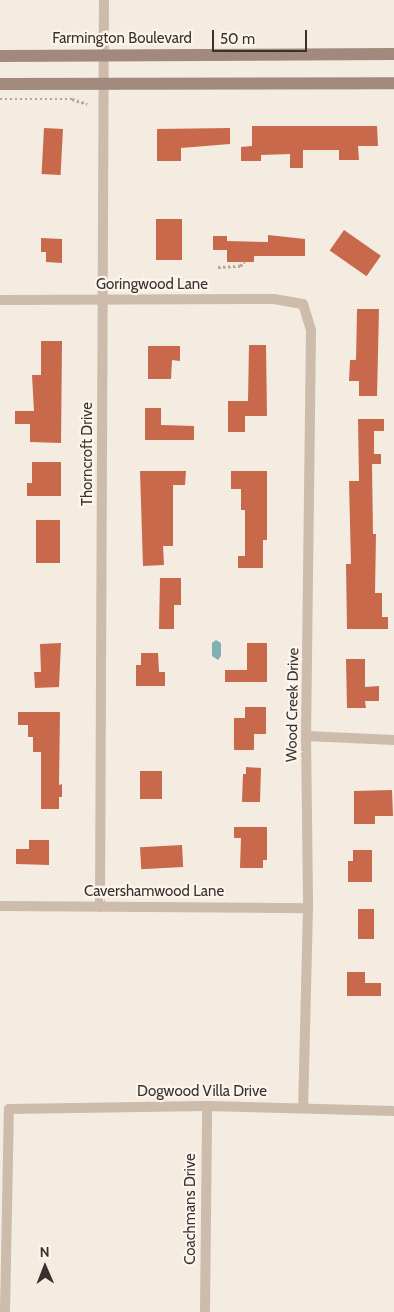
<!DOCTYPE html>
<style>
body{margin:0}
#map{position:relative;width:394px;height:1312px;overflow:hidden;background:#f4ebe1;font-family:Cabin,sans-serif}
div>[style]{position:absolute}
.water>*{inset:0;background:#7fb0b2}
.building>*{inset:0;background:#c8694b;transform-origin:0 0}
.path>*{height:2.5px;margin-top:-1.25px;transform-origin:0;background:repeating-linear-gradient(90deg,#b9a596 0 2.5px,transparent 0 5px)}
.minor>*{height:10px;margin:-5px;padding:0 5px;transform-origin:5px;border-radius:5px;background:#cdbbac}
.secondary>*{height:12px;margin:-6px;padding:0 6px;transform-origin:6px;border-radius:6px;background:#a18a7d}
span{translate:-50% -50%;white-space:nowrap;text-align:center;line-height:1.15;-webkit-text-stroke:4.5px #fbf5ee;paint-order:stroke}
.street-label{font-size:15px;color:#3b302b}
.north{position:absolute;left:20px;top:1242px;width:50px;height:50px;-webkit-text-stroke:4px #fbf5ee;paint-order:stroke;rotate:359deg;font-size:14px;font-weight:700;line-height:20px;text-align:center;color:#3b302b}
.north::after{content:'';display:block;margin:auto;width:18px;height:22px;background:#3b302b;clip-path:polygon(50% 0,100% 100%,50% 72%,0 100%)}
.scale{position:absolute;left:212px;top:30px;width:95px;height:22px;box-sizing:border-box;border:2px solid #3b302b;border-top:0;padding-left:6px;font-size:15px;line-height:18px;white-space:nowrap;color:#3b302b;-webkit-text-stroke:4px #fbf5ee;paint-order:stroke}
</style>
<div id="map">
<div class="water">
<div style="clip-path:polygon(216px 640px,221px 643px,221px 656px,218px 660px,212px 656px,212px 643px)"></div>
</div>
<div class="building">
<div style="clip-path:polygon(252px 126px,377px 126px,378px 146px,358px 146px,359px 160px,339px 160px,339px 150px,303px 150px,303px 168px,290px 168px,290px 154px,261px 155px,261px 161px,241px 161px,241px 147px,252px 146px)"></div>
<div style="left:44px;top:128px;width:19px;height:46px;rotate:3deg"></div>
<div style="clip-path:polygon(230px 128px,230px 144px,181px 148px,181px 161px,157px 161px,157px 129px)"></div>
<div style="left:156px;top:219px;width:26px;height:41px"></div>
<div style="left:344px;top:230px;width:45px;height:25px;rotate:35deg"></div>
<div style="clip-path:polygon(268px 235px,305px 239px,305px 256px,254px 256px,254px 262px,227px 262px,227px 250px,213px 250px,213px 236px,227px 236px,227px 241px,268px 242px)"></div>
<div style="clip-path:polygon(41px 238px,62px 239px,62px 263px,46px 262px,46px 252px,41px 252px)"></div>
<div style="clip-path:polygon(357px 309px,379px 309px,377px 396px,359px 396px,359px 381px,349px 381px,350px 360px,356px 360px)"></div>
<div style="clip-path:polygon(41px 341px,62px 341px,61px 443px,30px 442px,30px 424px,15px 424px,15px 411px,34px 411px,32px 375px,41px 375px)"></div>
<div style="clip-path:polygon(249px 345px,266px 345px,267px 416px,245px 416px,245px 432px,228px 432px,228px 401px,248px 401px)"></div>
<div style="clip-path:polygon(148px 346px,180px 346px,180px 361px,172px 360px,171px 379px,148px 379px)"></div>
<div style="clip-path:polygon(145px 408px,161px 408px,161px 425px,194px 426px,194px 440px,145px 440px)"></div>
<div style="clip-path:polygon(358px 419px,384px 419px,384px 431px,374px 431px,374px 454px,381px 454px,381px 464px,372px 464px,373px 534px,376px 534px,375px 593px,382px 593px,382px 617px,388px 617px,388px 629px,347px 629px,346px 564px,351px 564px,349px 481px,359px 481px)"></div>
<div style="clip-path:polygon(32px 462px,61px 462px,61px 496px,27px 496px,27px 483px,32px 483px)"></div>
<div style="clip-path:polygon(140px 471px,186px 471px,185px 485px,173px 485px,173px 546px,163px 546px,164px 565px,143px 566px)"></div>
<div style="clip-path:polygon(231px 471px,267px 471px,267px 540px,263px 540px,263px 568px,238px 568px,238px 556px,245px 556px,245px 510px,241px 510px,241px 489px,231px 489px)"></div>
<div style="left:36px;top:520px;width:24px;height:43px"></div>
<div style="clip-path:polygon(160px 578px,181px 578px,181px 605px,174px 605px,174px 629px,159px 629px)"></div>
<div style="clip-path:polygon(61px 643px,59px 687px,35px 688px,34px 672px,41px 672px,40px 644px)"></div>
<div style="clip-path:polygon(247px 643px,267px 643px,267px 682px,225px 682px,225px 670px,247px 670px)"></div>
<div style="clip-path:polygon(141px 653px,158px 653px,159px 672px,165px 672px,165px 686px,136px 686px,136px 665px,141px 665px)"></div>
<div style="clip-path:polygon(346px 659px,365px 659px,365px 687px,379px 686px,379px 701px,365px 701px,366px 708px,347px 708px)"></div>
<div style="clip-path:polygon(245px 707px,266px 707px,266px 734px,254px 734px,254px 750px,234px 750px,234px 718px,245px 718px)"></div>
<div style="clip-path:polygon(18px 712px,60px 712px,59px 785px,62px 784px,62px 797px,59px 797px,59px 809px,41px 809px,41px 752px,33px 752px,33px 737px,28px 737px,28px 725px,18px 725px)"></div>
<div style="clip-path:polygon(246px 767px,261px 768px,260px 802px,242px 802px,243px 774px,246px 774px)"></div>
<div style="left:140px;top:771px;width:22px;height:28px"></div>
<div style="clip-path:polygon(392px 790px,393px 816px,375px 816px,375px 824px,354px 824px,354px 791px)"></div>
<div style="clip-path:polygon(234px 827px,267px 827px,267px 860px,263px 860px,263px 868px,240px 868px,241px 838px,234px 838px)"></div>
<div style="clip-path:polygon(29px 840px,49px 840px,49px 865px,16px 864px,16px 849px,29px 849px)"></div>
<div style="left:182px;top:845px;width:22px;height:42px;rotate:87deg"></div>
<div style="clip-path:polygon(353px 850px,372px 850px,372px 882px,348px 882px,348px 861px,353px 861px)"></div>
<div style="left:358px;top:909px;width:16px;height:30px"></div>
<div style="clip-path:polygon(347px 972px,365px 972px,365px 983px,381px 983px,381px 996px,347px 996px)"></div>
</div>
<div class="path">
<div style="left:0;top:99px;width:72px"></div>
<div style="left:72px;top:99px;width:16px;rotate:18deg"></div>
<div style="left:218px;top:267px;width:22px;rotate:-3deg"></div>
<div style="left:240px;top:266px;width:6px;rotate:-45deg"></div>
</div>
<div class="minor">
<div style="left:0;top:300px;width:274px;rotate:-0.2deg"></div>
<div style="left:274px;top:299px;width:29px;rotate:10deg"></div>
<div style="left:303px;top:304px;width:27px;rotate:73deg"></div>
<div style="left:311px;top:330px;width:406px;rotate:90.7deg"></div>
<div style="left:306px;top:736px;width:172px;rotate:89.3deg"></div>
<div style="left:308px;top:908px;width:198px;rotate:91.4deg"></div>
<div style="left:306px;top:736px;width:88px;rotate:2.6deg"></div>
<div style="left:0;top:906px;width:308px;rotate:0.4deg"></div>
<div style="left:100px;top:907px;width:907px;rotate:-89.75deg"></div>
<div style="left:5px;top:1312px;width:203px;rotate:-88.9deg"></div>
<div style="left:9px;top:1109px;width:198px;rotate:-0.9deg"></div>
<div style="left:207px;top:1106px;width:187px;rotate:1.5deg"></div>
<div style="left:205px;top:1312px;width:206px;rotate:-89.4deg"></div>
</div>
<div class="secondary">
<div style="left:0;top:56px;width:394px;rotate:-0.3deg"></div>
<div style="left:0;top:84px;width:394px;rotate:-0.1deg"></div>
</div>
<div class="street-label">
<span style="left:122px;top:39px">Farmington Boulevard</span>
<span style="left:152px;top:285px">Goringwood Lane</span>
<span style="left:88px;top:454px;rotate:-90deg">Thorncroft Drive</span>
<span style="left:293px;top:705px;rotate:-89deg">Wood Creek Drive</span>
<span style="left:154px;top:892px">Cavershamwood Lane</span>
<span style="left:202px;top:1092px">Dogwood Villa Drive</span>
<span style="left:191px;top:1209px;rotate:-90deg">Coachmans Drive</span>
</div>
<div class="north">N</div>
<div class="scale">50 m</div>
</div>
